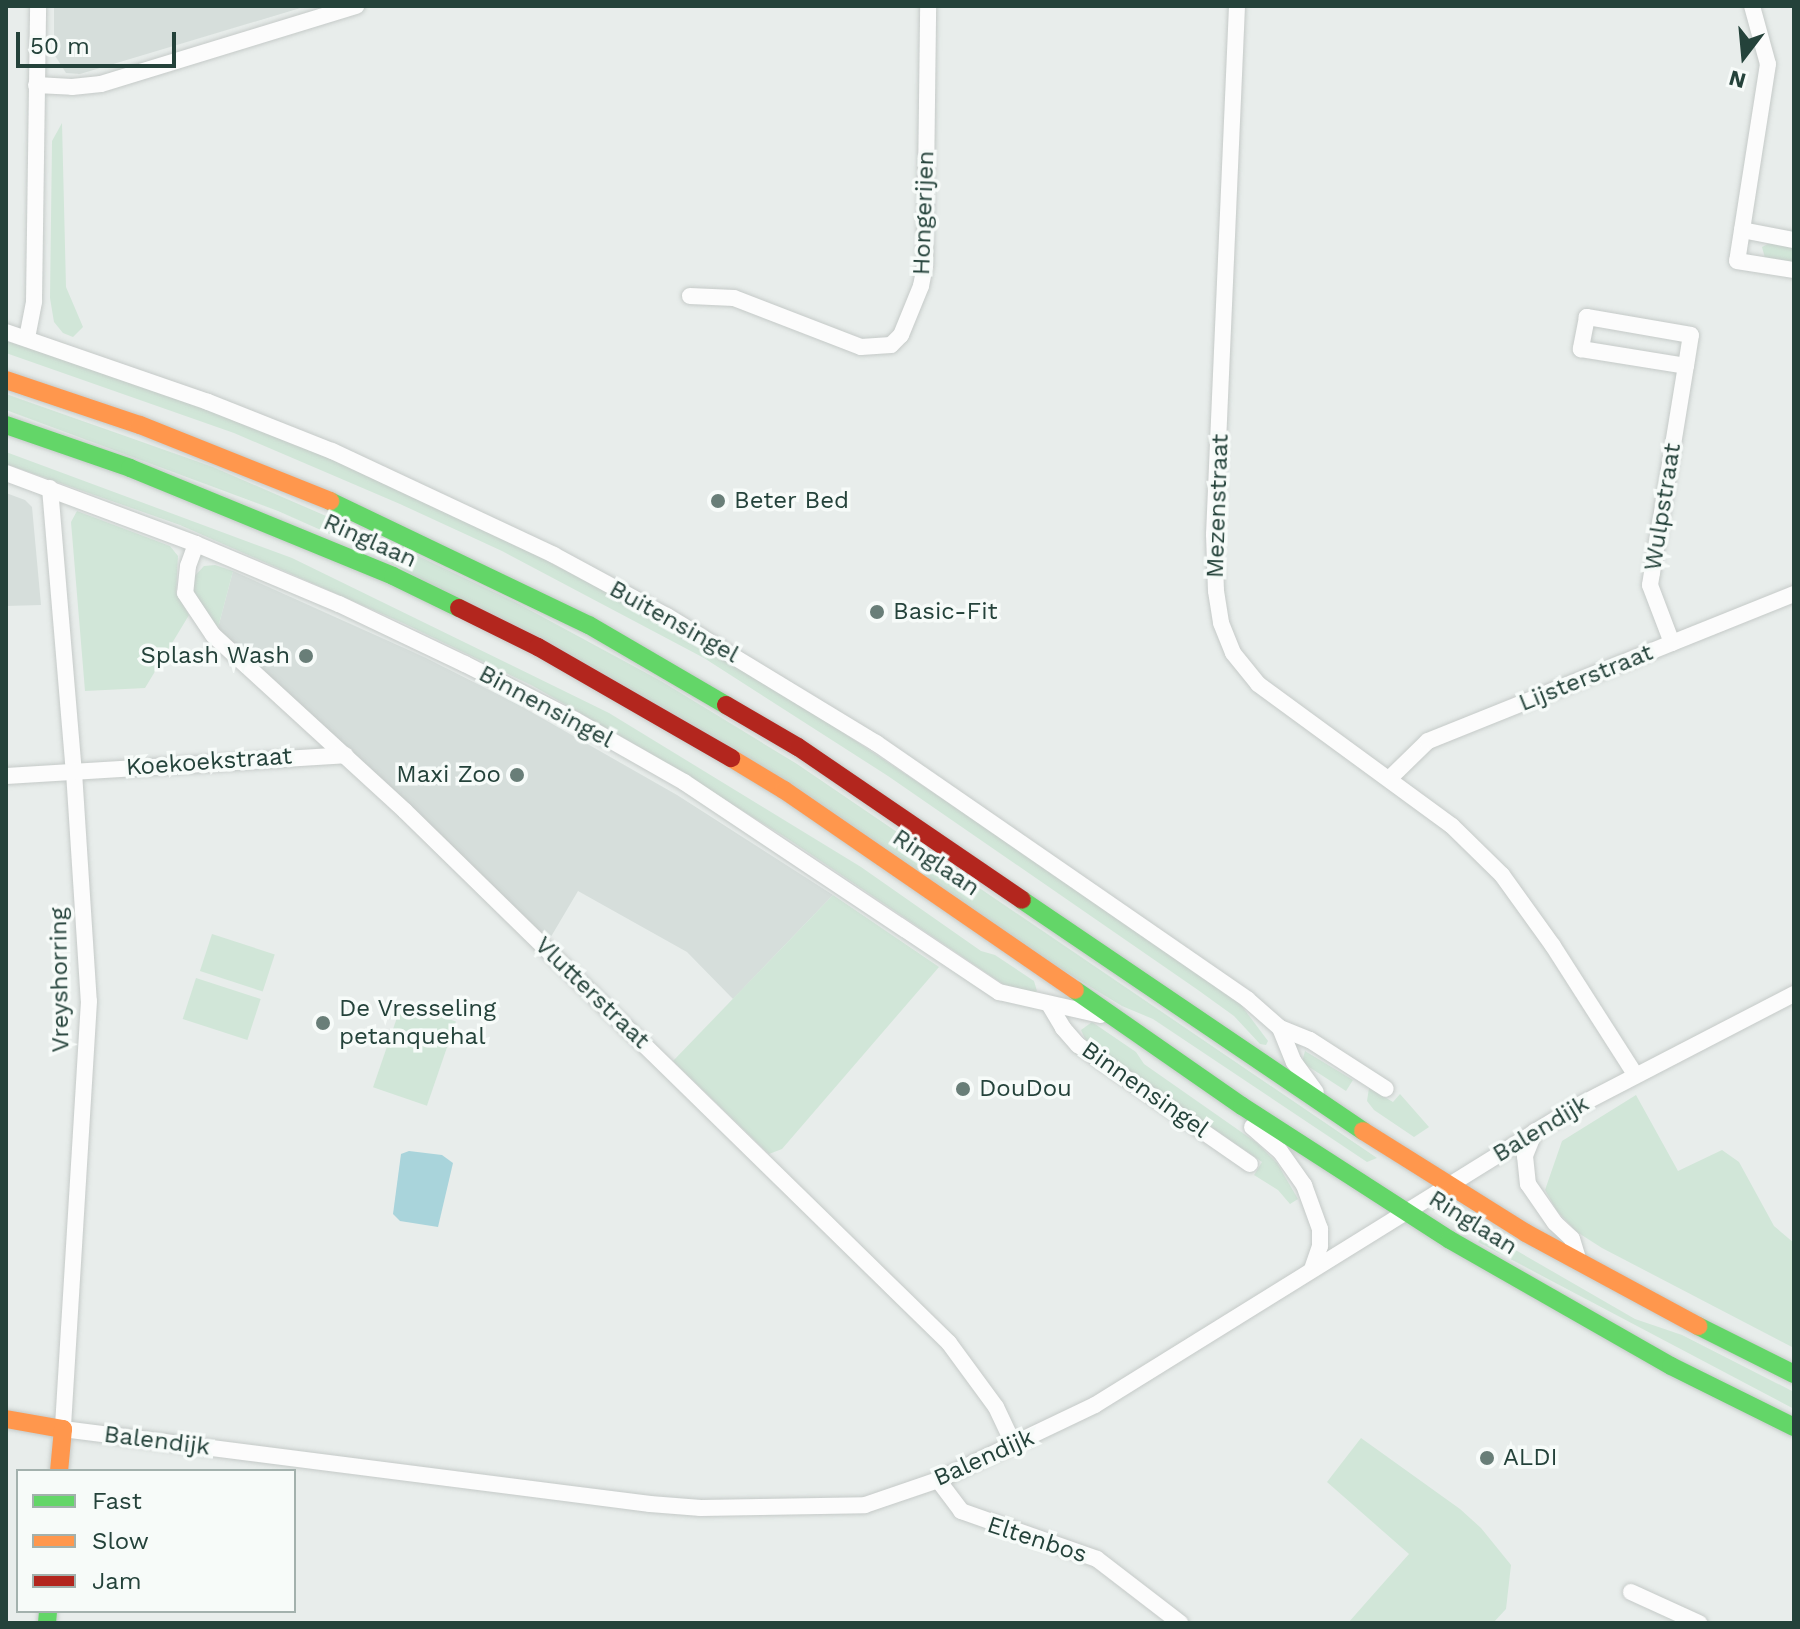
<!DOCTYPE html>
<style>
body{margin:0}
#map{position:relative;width:1800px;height:1629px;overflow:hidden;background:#e8edeb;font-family:"Work Sans",sans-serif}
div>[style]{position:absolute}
.built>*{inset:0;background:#d6dedb}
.green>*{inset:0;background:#d1e6d8;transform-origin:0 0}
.water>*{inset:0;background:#a9d4db}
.roads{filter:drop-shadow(0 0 2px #c5cac8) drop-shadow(0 0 2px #c5cac8)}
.street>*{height:16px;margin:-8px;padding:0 8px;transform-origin:8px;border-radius:8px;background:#fcfcfc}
.fast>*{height:18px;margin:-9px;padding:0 9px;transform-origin:9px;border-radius:9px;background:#63d668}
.slow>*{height:18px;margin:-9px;padding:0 9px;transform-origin:9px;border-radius:9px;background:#ff974d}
.jam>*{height:18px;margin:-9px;padding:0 9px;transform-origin:9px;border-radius:9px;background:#b3261e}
.dots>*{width:22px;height:22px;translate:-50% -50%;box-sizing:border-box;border:4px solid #f7fbf9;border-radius:50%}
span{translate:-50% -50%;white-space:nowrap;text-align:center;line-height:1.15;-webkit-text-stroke:7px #f7fbf9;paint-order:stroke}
.street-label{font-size:24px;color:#24423a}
.poi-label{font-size:24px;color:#24423a}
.left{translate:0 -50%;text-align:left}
.right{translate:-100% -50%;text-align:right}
.frame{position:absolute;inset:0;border:8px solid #24423a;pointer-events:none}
.legend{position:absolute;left:16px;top:1469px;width:280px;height:144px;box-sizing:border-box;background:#f7fbf9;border:2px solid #a3b1ad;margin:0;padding:10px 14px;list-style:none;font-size:24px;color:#24423a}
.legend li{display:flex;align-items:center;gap:16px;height:40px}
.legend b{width:40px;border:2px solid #a3b1ad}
.north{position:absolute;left:1704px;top:16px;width:80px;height:80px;-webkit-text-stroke:6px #f7fbf9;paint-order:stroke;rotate:196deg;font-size:22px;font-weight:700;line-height:32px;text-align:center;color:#24423a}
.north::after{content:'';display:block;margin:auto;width:28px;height:36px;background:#24423a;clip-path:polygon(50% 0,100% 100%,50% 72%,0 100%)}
.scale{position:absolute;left:16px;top:32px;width:160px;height:36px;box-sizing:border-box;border:4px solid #24423a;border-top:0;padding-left:10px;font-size:24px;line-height:28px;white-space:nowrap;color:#24423a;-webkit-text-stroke:6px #f7fbf9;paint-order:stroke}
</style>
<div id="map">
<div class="built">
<div style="clip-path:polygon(54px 6px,307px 6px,80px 74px,66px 73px,54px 54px)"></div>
<div style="clip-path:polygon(6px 493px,25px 500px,32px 507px,41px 605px,6px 606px)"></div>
<div style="clip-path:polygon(233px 571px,424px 657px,519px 705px,677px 795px,833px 895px,733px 999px,687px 952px,578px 891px,549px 940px,394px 790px,233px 645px,218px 628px)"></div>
</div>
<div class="green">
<div style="clip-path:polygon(62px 123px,66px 287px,83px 327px,73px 337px,63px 333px,54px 322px,50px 298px,52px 141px)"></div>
<div style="clip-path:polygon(1772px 242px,1794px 246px,1794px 263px,1765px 258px,1762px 247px)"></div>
<div style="clip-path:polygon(6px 341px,135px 381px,301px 446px,462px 517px,597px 587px,712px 651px,824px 720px,1018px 849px,1238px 1001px,1268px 1041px,1266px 1045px,1260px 1044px,1234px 1016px,1198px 990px,888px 776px,704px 658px,502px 551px,400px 504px,234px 433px,6px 353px)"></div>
<div style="clip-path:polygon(6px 394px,213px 467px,416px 555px,515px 602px,661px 681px,797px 764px,1377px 1158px,1367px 1162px,1153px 1019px,1122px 1006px,384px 558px,278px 511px,6px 410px)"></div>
<div style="clip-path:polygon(6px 452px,292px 558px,609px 713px,861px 867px,981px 951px,995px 955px,1034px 981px,1037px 991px,1032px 993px,1003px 984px,788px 839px,643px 749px,533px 686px,403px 623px,180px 525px,6px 464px)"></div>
<div style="clip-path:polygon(77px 511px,170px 546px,178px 556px,176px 593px,189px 615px,145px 688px,85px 691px,71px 522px)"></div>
<div style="clip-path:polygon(215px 565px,233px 571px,218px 628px,193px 597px,192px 579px,204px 566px)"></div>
<div style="clip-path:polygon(833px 895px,939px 967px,782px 1149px,769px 1154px,673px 1061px)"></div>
<div style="left:212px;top:934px;width:66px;height:39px;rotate:18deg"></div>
<div style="left:196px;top:978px;width:68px;height:43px;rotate:18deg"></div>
<div style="left:402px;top:1003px;width:57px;height:89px;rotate:19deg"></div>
<div style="clip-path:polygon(1092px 1022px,1136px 1052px,1144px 1064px,1257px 1143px,1277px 1163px,1298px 1199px,1290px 1204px,1278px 1190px,1254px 1175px,1262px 1162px,1086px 1041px,1081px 1030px)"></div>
<div style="clip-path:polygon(1305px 1051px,1353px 1080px,1346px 1091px,1306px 1065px,1302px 1062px)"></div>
<div style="clip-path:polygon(1369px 1088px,1393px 1102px,1400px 1094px,1429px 1127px,1414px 1137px,1374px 1110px,1367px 1101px)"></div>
<div style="clip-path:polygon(1636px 1095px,1678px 1171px,1722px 1150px,1739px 1162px,1774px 1226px,1794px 1243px,1794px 1348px,1602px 1248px,1577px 1232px,1557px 1211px,1545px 1190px,1562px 1141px)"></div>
<div style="clip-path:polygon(1486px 1233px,1635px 1319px,1682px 1335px,1794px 1392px,1794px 1409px,1478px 1242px)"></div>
<div style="clip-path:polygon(1361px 1438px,1460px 1509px,1481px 1528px,1511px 1565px,1506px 1609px,1493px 1623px,1348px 1623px,1409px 1554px,1327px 1482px)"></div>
</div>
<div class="water">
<div style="clip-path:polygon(409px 1151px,442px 1155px,453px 1163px,438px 1227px,400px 1221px,393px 1214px,401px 1154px)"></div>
</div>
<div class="roads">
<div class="street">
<div style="left:1237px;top:6px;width:529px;rotate:92.49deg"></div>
<div style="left:1214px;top:534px;width:57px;rotate:88deg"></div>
<div style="left:1216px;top:591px;width:32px;rotate:81deg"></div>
<div style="left:1221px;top:623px;width:32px;rotate:68deg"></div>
<div style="left:1233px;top:653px;width:40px;rotate:51deg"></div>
<div style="left:1258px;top:684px;width:240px;rotate:36.2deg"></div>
<div style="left:1452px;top:826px;width:70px;rotate:44.4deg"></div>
<div style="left:1502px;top:875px;width:87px;rotate:54.3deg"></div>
<div style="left:1553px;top:946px;width:152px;rotate:57.4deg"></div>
<div style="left:1752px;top:6px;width:60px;rotate:74.6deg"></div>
<div style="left:1768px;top:64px;width:199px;rotate:98.9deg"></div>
<div style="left:1737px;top:261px;width:58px;rotate:9deg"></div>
<div style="left:36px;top:85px;width:36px;rotate:3deg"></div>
<div style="left:72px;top:87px;width:29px;rotate:-6deg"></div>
<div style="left:101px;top:84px;width:267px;rotate:-17deg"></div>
<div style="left:1742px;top:230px;width:53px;rotate:10.9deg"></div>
<div style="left:690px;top:296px;width:44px;rotate:2.6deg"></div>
<div style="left:734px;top:298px;width:136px;rotate:21.1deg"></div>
<div style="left:861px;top:347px;width:30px;rotate:-4deg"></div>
<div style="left:891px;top:345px;width:14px;rotate:-45deg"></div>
<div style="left:901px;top:335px;width:53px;rotate:-67.8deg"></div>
<div style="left:921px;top:286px;width:21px;rotate:-79deg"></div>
<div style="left:925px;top:265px;width:259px;rotate:-89.3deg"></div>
<div style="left:6px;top:332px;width:214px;rotate:19.1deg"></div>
<div style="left:208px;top:402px;width:133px;rotate:21.6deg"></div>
<div style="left:332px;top:451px;width:245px;rotate:25.1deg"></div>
<div style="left:554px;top:555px;width:128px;rotate:28.4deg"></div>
<div style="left:667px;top:616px;width:245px;rotate:31.3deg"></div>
<div style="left:876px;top:743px;width:451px;rotate:34.6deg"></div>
<div style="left:1247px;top:999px;width:44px;rotate:41.3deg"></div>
<div style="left:1280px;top:1028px;width:32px;rotate:22deg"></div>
<div style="left:1310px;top:1040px;width:90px;rotate:32.8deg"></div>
<div style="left:27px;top:338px;width:38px;rotate:-79deg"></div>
<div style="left:34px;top:301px;width:295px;rotate:-89.2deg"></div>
<div style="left:6px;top:473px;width:203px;rotate:20.5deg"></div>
<div style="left:196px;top:544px;width:155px;rotate:22.8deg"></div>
<div style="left:339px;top:604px;width:140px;rotate:25.5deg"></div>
<div style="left:465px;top:664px;width:123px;rotate:27deg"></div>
<div style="left:575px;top:720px;width:125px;rotate:29.6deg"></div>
<div style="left:684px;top:782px;width:379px;rotate:33.7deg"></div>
<div style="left:999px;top:992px;width:104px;rotate:12.8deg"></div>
<div style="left:50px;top:488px;width:285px;rotate:85.2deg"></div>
<div style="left:74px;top:772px;width:229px;rotate:86.3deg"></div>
<div style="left:89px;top:1001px;width:429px;rotate:93.5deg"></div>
<div style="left:63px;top:1429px;width:592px;rotate:7.28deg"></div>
<div style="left:650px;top:1504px;width:51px;rotate:4.5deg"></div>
<div style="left:701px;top:1508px;width:164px;rotate:-1deg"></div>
<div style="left:865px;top:1505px;width:77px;rotate:-18.9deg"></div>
<div style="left:938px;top:1480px;width:174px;rotate:-25.5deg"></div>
<div style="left:1095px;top:1405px;width:561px;rotate:-31.82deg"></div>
<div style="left:1572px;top:1109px;width:250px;rotate:-27.4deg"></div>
<div style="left:196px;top:544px;width:23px;rotate:110deg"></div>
<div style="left:188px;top:566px;width:27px;rotate:96deg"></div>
<div style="left:185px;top:593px;width:50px;rotate:56.3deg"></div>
<div style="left:213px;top:635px;width:260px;rotate:42.5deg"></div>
<div style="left:405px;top:811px;width:761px;rotate:44.36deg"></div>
<div style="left:949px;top:1343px;width:79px;rotate:53.7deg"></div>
<div style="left:996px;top:1407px;width:42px;rotate:64.7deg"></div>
<div style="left:1672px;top:643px;width:62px;rotate:-110.8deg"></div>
<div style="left:1650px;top:585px;width:12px;rotate:-81deg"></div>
<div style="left:1652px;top:573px;width:210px;rotate:-80.7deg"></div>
<div style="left:1686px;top:366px;width:31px;rotate:-81deg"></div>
<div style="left:1691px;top:335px;width:106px;rotate:-170.2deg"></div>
<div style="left:1587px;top:317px;width:33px;rotate:101deg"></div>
<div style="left:1581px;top:349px;width:106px;rotate:9.2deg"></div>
<div style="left:6px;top:776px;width:340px;rotate:-3.5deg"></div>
<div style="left:1389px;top:779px;width:54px;rotate:-44.3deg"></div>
<div style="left:1428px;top:741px;width:394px;rotate:-21.9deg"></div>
<div style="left:1050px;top:1006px;width:26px;rotate:59deg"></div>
<div style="left:1063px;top:1028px;width:23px;rotate:49deg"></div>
<div style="left:1078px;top:1045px;width:209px;rotate:34.7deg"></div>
<div style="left:1280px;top:1028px;width:37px;rotate:68deg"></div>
<div style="left:1294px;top:1062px;width:37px;rotate:54deg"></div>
<div style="left:1252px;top:1127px;width:37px;rotate:41deg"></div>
<div style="left:1280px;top:1151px;width:42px;rotate:54.8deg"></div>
<div style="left:1304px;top:1185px;width:47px;rotate:70deg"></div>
<div style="left:1320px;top:1229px;width:17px;rotate:90deg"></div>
<div style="left:1320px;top:1246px;width:24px;rotate:109deg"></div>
<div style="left:1535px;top:1131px;width:27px;rotate:112deg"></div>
<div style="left:1525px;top:1156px;width:28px;rotate:84deg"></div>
<div style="left:1528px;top:1184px;width:47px;rotate:55.3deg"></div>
<div style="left:1555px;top:1223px;width:23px;rotate:43deg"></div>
<div style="left:1572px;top:1239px;width:24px;rotate:73deg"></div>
<div style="left:938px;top:1480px;width:39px;rotate:53deg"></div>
<div style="left:961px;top:1511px;width:144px;rotate:19.4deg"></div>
<div style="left:1097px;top:1559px;width:105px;rotate:37.6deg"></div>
<div style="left:1631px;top:1592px;width:75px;rotate:24.5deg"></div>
</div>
<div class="fast">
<div style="left:6px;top:425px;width:131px;rotate:19.1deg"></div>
<div style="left:130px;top:468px;width:284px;rotate:22.3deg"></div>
<div style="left:393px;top:576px;width:73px;rotate:25.9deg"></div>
<div style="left:330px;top:501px;width:287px;rotate:25.6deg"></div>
<div style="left:589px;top:625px;width:159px;rotate:30.3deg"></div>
<div style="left:1022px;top:900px;width:412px;rotate:34.1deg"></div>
<div style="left:1075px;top:990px;width:203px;rotate:34.8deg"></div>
<div style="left:1242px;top:1106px;width:247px;rotate:32.8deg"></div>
<div style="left:1450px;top:1240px;width:254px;rotate:29.7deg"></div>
<div style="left:1671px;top:1366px;width:137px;rotate:26.4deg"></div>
<div style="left:1698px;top:1326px;width:107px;rotate:26.6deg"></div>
<div style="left:47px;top:1623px;width:12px;rotate:-85deg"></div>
</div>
<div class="slow">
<div style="left:6px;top:380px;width:141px;rotate:18.6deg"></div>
<div style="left:140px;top:425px;width:205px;rotate:21.8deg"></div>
<div style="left:731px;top:758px;width:62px;rotate:31.1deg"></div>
<div style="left:784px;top:790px;width:353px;rotate:34.5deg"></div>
<div style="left:1363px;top:1131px;width:192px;rotate:32deg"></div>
<div style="left:1526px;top:1233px;width:196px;rotate:28.4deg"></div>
<div style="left:6px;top:1419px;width:58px;rotate:10deg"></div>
<div style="left:63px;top:1429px;width:42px;rotate:95.4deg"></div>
</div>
<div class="jam">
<div style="left:459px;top:608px;width:88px;rotate:26.3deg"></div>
<div style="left:538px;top:647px;width:223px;rotate:29.9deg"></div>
<div style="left:726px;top:705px;width:83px;rotate:30.3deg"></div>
<div style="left:798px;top:747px;width:271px;rotate:34.3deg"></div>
</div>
</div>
<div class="dots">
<div style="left:718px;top:501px;background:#697e78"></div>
<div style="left:877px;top:612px;background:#697e78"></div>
<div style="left:306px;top:656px;background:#697e78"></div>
<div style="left:517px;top:775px;background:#697e78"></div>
<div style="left:323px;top:1023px;background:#697e78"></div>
<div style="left:963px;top:1089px;background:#697e78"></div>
<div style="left:1487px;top:1458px;background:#697e78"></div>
</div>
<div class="street-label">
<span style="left:924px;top:213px;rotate:-88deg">Hongerijen</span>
<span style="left:1218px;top:506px;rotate:-88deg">Mezenstraat</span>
<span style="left:1663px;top:507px;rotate:-81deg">Wulpstraat</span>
<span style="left:370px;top:541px;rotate:24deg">Ringlaan</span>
<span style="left:674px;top:622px;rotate:29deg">Buitensingel</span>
<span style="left:1586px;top:678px;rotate:-22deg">Lijsterstraat</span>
<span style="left:546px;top:707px;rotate:28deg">Binnensingel</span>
<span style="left:209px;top:762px;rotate:-4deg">Koekoekstraat</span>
<span style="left:936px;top:863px;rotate:34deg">Ringlaan</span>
<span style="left:60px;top:980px;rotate:-91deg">Vreyshorring</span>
<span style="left:592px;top:993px;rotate:44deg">Vlutterstraat</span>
<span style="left:1145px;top:1090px;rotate:35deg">Binnensingel</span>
<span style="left:1541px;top:1129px;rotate:-31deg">Balendijk</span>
<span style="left:1473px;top:1223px;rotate:32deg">Ringlaan</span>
<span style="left:157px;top:1441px;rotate:7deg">Balendijk</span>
<span style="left:984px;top:1458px;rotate:-24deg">Balendijk</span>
<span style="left:1037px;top:1540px;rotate:18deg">Eltenbos</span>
</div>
<div class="poi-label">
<span class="left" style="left:734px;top:501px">Beter Bed</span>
<span class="left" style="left:893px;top:612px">Basic-Fit</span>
<span class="right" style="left:290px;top:656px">Splash Wash</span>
<span class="right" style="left:501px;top:775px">Maxi Zoo</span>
<span class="left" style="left:339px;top:1023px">De Vresseling<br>petanquehal</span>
<span class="left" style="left:979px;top:1089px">DouDou</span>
<span class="left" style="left:1503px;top:1458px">ALDI</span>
</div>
<div class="frame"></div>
<ul class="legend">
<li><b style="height:10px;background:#63d668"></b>Fast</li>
<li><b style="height:10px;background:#ff974d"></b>Slow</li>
<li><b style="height:10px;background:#b3261e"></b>Jam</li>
</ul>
<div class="north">N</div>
<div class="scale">50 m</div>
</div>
